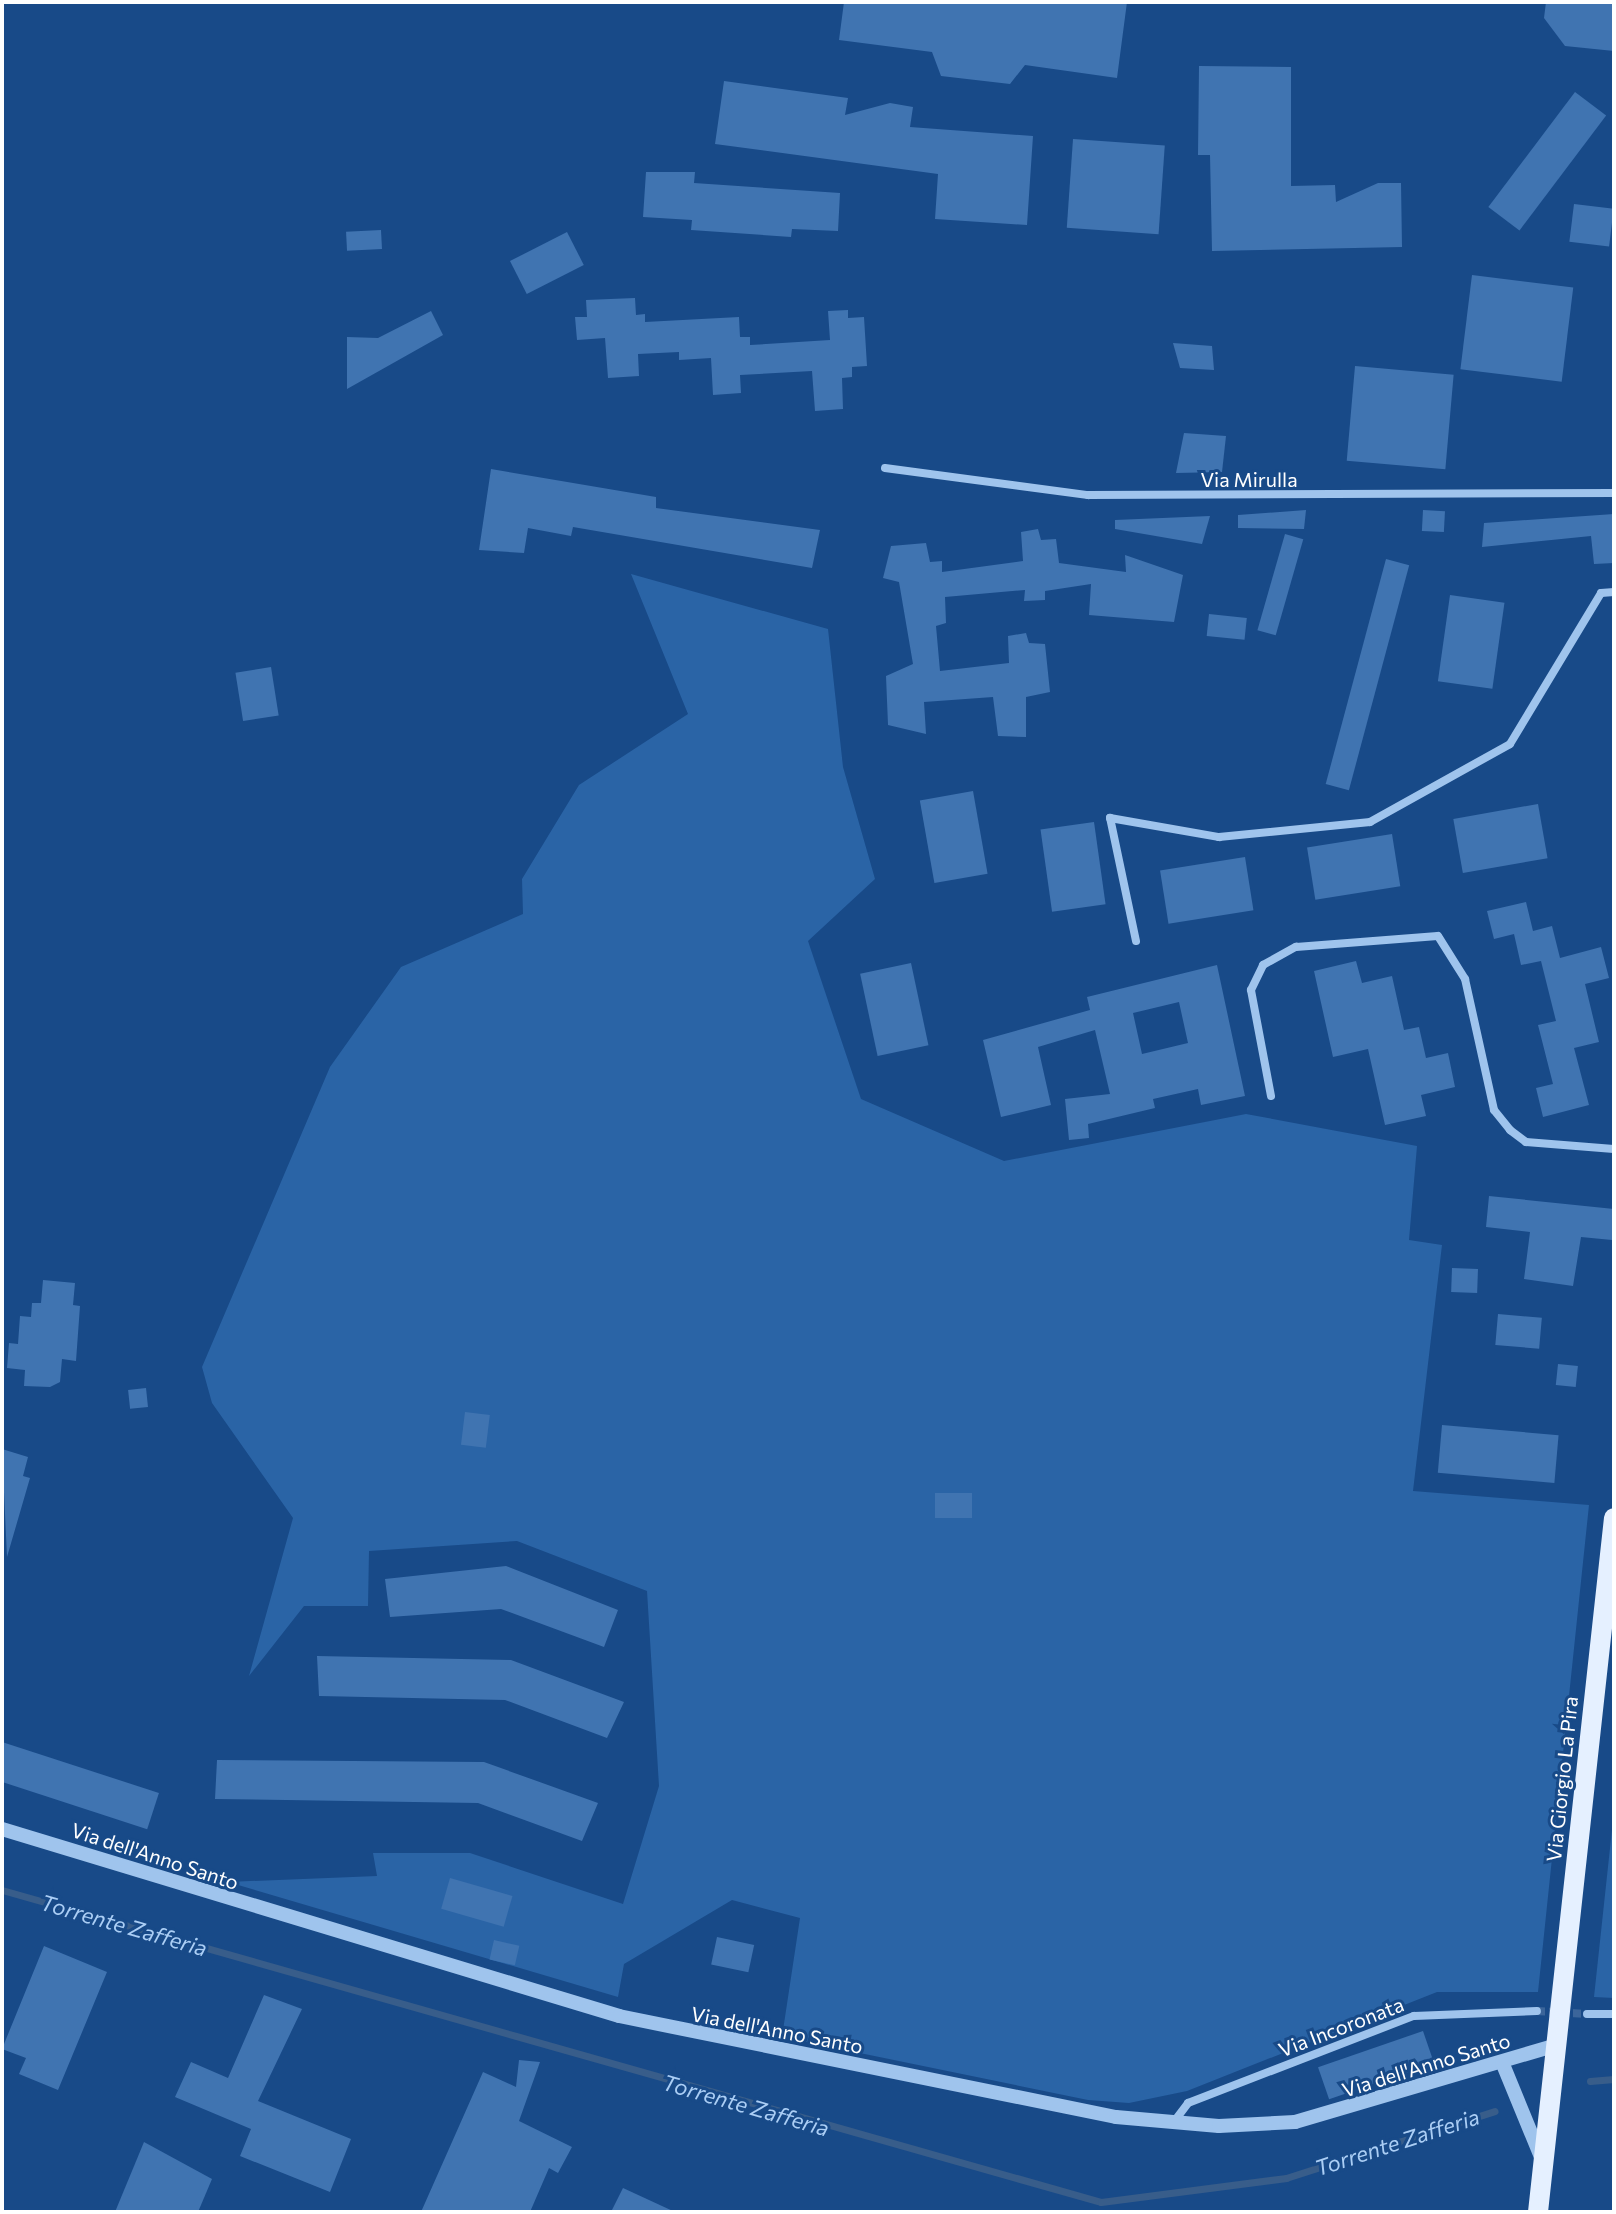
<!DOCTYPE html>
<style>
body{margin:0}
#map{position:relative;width:1616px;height:2214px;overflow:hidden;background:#184a88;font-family:Commissioner,sans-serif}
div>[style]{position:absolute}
.green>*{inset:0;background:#2a64a6}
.stream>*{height:7px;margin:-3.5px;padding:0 3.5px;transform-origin:3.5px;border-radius:3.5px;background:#385d8a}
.building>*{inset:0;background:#4074b1;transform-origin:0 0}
.minor-tunnel>*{height:8px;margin-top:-4px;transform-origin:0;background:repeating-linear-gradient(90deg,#3b659a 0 8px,transparent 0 12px)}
.minor>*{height:8px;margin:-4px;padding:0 4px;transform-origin:4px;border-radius:4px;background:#9fc4ed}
.tertiary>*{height:14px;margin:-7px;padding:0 7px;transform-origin:7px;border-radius:7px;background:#9fc4ed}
.primary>*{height:20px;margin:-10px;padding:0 10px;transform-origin:10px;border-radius:10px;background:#e5f0ff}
span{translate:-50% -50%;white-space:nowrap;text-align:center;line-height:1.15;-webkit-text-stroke:6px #184a88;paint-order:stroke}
.street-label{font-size:20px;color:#fff}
.water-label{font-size:22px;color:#abcef5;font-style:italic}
.frame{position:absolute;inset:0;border:4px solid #fff;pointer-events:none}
</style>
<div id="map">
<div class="green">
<div style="clip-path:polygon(631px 574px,828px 629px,843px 767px,875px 879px,808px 941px,861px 1099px,1004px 1161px,1246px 1114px,1417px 1146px,1409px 1240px,1442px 1245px,1413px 1491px,1589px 1505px,1538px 1992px,1437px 1992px,1187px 2091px,1129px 2103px,1088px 2100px,782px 2037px,800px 1918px,732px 1900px,624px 1964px,618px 1997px,228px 1882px,377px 1876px,373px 1853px,470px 1853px,623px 1904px,659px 1786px,647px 1591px,517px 1541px,369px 1551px,368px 1606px,304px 1606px,249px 1676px,293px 1518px,212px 1403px,202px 1367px,330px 1067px,401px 967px,523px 914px,522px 879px,579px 785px,688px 714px)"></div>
<div style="clip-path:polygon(1614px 1811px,1614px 1998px,1594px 1997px)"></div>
</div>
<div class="stream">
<div style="left:2px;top:1890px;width:1142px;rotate:15.85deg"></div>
<div style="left:1101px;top:2202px;width:187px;rotate:-7.4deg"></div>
<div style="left:1286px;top:2178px;width:219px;rotate:-17.8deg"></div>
<div style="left:1590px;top:2081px;width:24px;rotate:-5deg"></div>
</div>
<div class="building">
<div style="clip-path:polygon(844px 2px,1127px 2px,1117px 78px,1025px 65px,1010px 84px,941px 76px,932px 52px,839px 40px)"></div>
<div style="clip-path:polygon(1546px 2px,1614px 2px,1614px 51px,1565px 46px,1544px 18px)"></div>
<div style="clip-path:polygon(1199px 66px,1291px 67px,1291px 186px,1335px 185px,1336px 202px,1378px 183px,1401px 183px,1402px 247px,1212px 251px,1210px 155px,1198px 155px)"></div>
<div style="clip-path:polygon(724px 81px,848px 98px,845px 115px,890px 103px,913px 107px,910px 127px,1033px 136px,1027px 225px,935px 219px,938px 174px,715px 144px)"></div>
<div style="left:1575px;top:92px;width:39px;height:144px;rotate:37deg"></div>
<div style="left:1073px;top:139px;width:92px;height:89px;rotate:4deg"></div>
<div style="clip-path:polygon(646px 172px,695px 172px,694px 183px,840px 193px,838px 231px,792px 229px,791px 237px,691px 230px,692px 220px,643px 217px)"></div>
<div style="left:1574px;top:204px;width:40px;height:38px;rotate:7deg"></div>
<div style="left:381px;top:230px;width:19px;height:35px;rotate:87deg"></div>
<div style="left:567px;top:232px;width:37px;height:64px;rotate:63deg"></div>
<div style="left:1472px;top:275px;width:102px;height:95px;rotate:7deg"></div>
<div style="clip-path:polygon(635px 298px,636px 315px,645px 314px,645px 322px,739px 317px,740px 337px,750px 337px,750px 345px,830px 340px,828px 311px,848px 310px,848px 318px,864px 317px,867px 366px,852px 367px,852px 377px,842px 378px,843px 409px,815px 411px,812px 371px,740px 375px,741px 393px,713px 395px,711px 358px,679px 360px,679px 352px,638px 354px,639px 376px,608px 378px,605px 338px,577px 340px,575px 317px,587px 317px,586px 300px)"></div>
<div style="clip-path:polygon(431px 311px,443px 335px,347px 389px,347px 337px,378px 338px)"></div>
<div style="clip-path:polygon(1173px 343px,1212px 346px,1214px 370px,1180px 368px)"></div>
<div style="left:1355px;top:366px;width:99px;height:95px;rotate:5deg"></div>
<div style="clip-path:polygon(1184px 433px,1226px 436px,1222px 472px,1176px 473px)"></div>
<div style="clip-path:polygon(491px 469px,656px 497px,656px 508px,820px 530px,812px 568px,573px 527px,571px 536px,528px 528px,524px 553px,479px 550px)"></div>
<div style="clip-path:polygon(1306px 510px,1304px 529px,1238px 528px,1238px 515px)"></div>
<div style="left:1423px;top:510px;width:22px;height:21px;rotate:3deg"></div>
<div style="clip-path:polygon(1614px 514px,1614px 563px,1594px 564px,1591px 536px,1482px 547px,1484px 523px)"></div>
<div style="clip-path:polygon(1210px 516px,1202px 544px,1115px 529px,1115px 520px)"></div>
<div style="clip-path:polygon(1038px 529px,1041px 540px,1056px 539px,1059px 563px,1126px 572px,1125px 555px,1183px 575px,1174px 622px,1089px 615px,1091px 584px,1045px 591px,1045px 600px,1024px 601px,1025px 590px,945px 597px,946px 623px,936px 626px,940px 671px,1009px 663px,1008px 636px,1026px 633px,1029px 643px,1045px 644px,1050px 692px,1026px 697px,1026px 737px,998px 736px,993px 697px,924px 702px,926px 734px,888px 725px,886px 676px,913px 664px,899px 582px,883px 578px,891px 546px,926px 543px,930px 562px,942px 561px,942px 572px,1023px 561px,1021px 532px)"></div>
<div style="left:1285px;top:534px;width:19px;height:100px;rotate:16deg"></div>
<div style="left:1386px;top:559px;width:24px;height:233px;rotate:15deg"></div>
<div style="left:1450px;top:595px;width:55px;height:87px;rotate:8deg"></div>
<div style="left:1209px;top:614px;width:38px;height:22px;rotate:6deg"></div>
<div style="left:271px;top:667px;width:49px;height:36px;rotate:81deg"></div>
<div style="left:973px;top:791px;width:84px;height:54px;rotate:80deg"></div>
<div style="left:1538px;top:804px;width:55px;height:86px;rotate:80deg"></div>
<div style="left:1094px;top:822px;width:83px;height:54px;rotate:82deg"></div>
<div style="left:1392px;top:834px;width:53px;height:86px;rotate:81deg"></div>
<div style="left:1245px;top:857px;width:54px;height:86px;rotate:81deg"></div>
<div style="clip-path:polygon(1526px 902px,1533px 931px,1552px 926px,1560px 958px,1601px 947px,1609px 978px,1585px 984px,1599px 1042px,1574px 1048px,1589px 1105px,1543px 1117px,1536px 1088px,1553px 1084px,1538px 1025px,1556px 1021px,1541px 961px,1521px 965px,1514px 934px,1494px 939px,1487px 911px)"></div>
<div style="clip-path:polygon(1356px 961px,1362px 983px,1392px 976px,1404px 1030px,1419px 1027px,1426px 1058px,1448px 1053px,1455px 1087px,1421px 1095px,1426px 1116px,1385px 1125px,1368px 1049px,1333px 1057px,1314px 971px)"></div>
<div style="left:911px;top:963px;width:84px;height:52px;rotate:78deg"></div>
<div style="clip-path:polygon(evenodd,1217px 965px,1245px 1096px,1201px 1105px,1198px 1089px,1153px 1099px,1155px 1108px,1088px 1124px,1089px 1138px,1069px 1140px,1065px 1099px,1110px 1094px,1095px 1030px,1038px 1047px,1051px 1105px,1001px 1117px,983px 1040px,1090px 1010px,1087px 997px,1217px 965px,1179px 1002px,1188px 1043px,1142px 1054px,1133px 1013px,1179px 1002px)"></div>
<div style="clip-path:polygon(1489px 1196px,1614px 1209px,1612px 1240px,1581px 1237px,1573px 1286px,1524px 1279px,1530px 1232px,1486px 1227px)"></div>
<div style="left:1452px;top:1268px;width:26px;height:24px;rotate:2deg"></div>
<div style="clip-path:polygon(43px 1280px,75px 1283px,73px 1305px,80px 1306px,76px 1361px,62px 1359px,60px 1382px,50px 1387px,24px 1386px,25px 1370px,7px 1368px,9px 1343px,18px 1344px,20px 1316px,31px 1317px,32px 1303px,41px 1303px)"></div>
<div style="left:1498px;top:1314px;width:44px;height:31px;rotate:5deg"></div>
<div style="left:1558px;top:1364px;width:20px;height:21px;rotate:6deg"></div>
<div style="left:146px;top:1388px;width:19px;height:18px;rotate:84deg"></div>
<div style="left:465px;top:1412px;width:25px;height:33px;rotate:7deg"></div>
<div style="left:1442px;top:1425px;width:117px;height:48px;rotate:5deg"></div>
<div style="clip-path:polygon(2px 1449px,28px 1457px,23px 1476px,30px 1478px,7px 1557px)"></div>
<div style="left:935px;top:1493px;width:37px;height:25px"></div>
<div style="clip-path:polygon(506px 1566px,618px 1610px,604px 1647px,501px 1609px,390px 1617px,385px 1579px)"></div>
<div style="clip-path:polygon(317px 1656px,511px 1660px,624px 1702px,607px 1738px,505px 1700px,319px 1696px)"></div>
<div style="left:2px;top:1742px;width:165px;height:38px;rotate:18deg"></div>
<div style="clip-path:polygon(217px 1760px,484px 1762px,598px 1803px,582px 1841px,478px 1803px,215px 1799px)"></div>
<div style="left:450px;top:1878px;width:65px;height:32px;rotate:16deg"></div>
<div style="left:717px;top:1937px;width:38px;height:28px;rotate:12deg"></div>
<div style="left:494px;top:1940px;width:26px;height:20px;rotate:13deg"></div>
<div style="clip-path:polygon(44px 1946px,107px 1972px,58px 2090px,19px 2074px,26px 2058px,2px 2049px)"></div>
<div style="clip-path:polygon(264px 1995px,302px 2009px,258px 2101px,351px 2139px,330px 2192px,240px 2156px,251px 2129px,175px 2097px,191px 2062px,228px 2078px)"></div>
<div style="left:1423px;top:2031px;width:34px;height:111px;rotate:71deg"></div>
<div style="clip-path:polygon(519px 2060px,540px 2062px,519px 2121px,572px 2147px,558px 2173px,549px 2168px,530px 2212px,421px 2212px,483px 2072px,516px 2087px)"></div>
<div style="clip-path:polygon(144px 2142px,212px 2179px,198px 2212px,115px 2212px)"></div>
<div style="clip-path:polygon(623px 2188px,675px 2212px,611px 2212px)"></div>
</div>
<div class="minor-tunnel">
<div style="left:1537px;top:2011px;width:50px;rotate:3.4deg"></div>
</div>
<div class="minor">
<div style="left:885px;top:468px;width:205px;rotate:7.6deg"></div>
<div style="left:1088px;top:495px;width:526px;rotate:-0.22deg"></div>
<div style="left:1136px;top:941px;width:126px;rotate:-101.9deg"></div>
<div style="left:1110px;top:818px;width:111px;rotate:9.9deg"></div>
<div style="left:1219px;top:837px;width:152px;rotate:-5.7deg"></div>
<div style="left:1370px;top:822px;width:160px;rotate:-29.1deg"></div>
<div style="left:1510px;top:744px;width:176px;rotate:-58.9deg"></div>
<div style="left:1601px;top:593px;width:13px;rotate:-4deg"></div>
<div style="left:1271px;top:1096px;width:108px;rotate:-100.7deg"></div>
<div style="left:1251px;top:990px;width:28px;rotate:-64deg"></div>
<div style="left:1263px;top:965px;width:38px;rotate:-29deg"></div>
<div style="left:1296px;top:947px;width:142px;rotate:-4.4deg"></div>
<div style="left:1438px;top:936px;width:51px;rotate:57.9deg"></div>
<div style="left:1465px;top:979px;width:134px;rotate:77.5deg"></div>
<div style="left:1494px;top:1110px;width:26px;rotate:51deg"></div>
<div style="left:1510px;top:1130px;width:20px;rotate:37deg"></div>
<div style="left:1526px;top:1142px;width:88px;rotate:4.5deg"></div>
<div style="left:1587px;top:2014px;width:27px"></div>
<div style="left:1173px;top:2123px;width:25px;rotate:-53deg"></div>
<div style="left:1188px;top:2103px;width:242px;rotate:-21.1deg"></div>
<div style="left:1414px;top:2016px;width:123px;rotate:-2.3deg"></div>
</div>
<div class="tertiary">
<div style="left:2px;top:1829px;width:645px;rotate:16.86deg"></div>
<div style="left:619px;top:2016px;width:507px;rotate:11.49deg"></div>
<div style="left:1116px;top:2117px;width:103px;rotate:5deg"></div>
<div style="left:1219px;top:2126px;width:76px;rotate:-3deg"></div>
<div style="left:1295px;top:2122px;width:272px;rotate:-16.4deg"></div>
<div style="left:1502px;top:2062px;width:108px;rotate:67.7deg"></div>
</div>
<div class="primary">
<div style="left:1538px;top:2212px;width:698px;rotate:-83.75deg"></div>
</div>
<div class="street-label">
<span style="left:1249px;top:479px">Via Mirulla</span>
<span style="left:1562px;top:1779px;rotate:-84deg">Via Giorgio La Pira</span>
<span style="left:155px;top:1856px;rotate:18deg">Via dell'Anno Santo</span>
<span style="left:1341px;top:2027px;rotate:-21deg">Via Incoronata</span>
<span style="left:777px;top:2030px;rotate:11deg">Via dell'Anno Santo</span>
<span style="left:1426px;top:2065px;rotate:-17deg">Via dell'Anno Santo</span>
</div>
<div class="water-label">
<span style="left:124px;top:1925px;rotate:16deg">Torrente Zafferia</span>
<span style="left:746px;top:2105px;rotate:16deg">Torrente Zafferia</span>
<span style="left:1397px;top:2142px;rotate:-18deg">Torrente Zafferia</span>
</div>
<div class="frame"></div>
</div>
